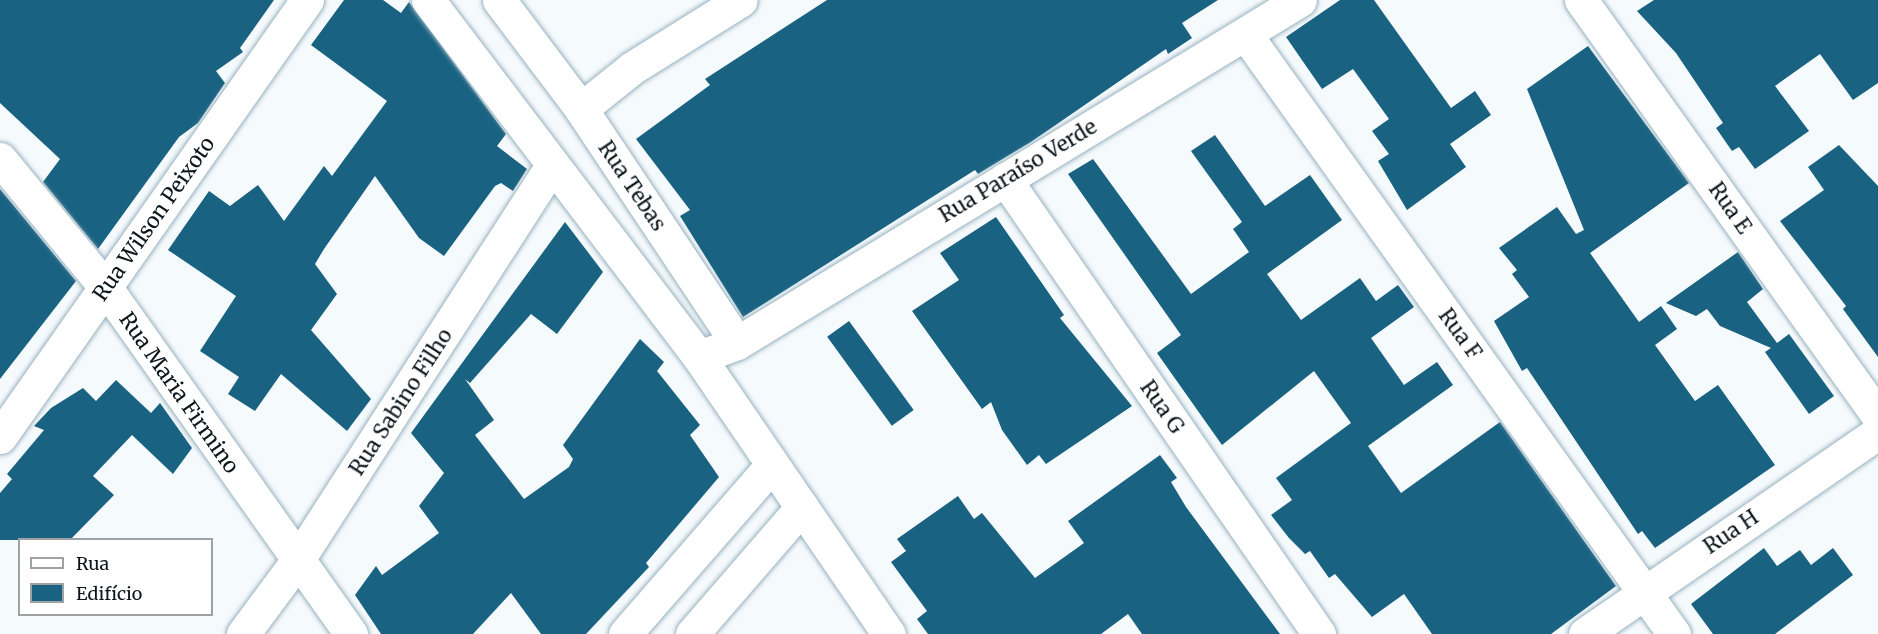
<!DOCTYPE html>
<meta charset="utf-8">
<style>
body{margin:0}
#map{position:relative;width:1878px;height:634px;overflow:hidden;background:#f5fafd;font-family:Merriweather,serif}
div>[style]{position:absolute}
.building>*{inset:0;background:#196282;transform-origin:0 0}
.roads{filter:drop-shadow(0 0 2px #98b2bf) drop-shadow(0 0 2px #98b2bf)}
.minor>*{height:33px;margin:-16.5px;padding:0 16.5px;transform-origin:16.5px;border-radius:16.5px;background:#fff}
span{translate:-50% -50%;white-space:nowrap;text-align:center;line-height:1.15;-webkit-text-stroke:6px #fff;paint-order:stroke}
.street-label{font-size:21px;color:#0d161b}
.legend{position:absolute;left:18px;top:538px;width:195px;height:78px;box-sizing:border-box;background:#fff;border:2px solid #9ea2a4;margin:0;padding:8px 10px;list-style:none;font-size:18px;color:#0d161b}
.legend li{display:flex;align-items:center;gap:12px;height:30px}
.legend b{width:30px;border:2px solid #9ea2a4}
</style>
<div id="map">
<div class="building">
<div style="clip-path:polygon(0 0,274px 0,240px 48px,243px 52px,216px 71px,225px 83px,198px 123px,179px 137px,98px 249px,43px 182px,60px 159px,0 103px)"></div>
<div style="clip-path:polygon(344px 0,383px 0,401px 13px,409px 2px,506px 134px,497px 146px,527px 169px,513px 191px,501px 183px,495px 186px,444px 256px,419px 238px,375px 176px,324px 249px,315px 264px,337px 294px,311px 330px,371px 399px,347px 431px,281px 374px,255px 411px,228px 394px,239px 377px,200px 351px,236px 296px,168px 250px,209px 191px,230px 206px,258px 185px,284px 221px,324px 166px,332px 176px,387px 101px,311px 45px)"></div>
<div style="clip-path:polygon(827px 0,1218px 0,1182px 23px,1192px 38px,1168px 54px,1166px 49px,1031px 142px,978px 174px,975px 170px,743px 317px,680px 216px,690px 210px,636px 139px,710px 85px,705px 79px)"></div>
<div style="clip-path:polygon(1340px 0,1374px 0,1451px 108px,1475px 91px,1491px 115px,1450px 144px,1466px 167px,1407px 210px,1378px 161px,1389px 154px,1372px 131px,1389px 119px,1353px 69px,1322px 89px,1286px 37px)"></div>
<div style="clip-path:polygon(1654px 0,1878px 0,1878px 83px,1853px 100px,1820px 54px,1775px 86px,1809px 131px,1755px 169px,1739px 147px,1732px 151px,1716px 128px,1723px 123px,1676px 53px,1637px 11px)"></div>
<div style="clip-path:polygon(1588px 46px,1689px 183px,1590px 253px,1639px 322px,1661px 306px,1677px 329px,1655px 345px,1695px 401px,1718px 385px,1775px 465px,1655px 548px,1642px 531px,1638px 534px,1527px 368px,1522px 371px,1494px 321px,1529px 297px,1512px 274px,1517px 270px,1499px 248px,1557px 207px,1576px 234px,1584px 230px,1527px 89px)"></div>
<div style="clip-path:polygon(1215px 135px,1265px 206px,1310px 175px,1342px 220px,1267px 274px,1301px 320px,1360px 278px,1376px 301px,1398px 285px,1414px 307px,1371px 338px,1404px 385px,1437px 362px,1453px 385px,1368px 446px,1401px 493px,1500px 422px,1616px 586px,1551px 634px,1432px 634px,1404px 594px,1372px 617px,1335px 574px,1329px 578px,1310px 551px,1305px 554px,1289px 538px,1271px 515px,1292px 500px,1276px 478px,1351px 423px,1314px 371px,1222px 445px,1157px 353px,1181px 335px,1068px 174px,1093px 159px,1191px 294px,1249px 252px,1233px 229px,1242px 222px,1191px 151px)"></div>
<div style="clip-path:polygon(1839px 145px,1878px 186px,1878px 357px,1843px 309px,1846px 306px,1780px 221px,1824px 190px,1808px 167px)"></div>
<div style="clip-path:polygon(0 189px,76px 281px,0 379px)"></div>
<div style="clip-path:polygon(996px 217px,1064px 315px,1060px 318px,1132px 406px,1046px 464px,1039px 455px,1027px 465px,1002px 430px,991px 402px,982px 409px,912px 311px,959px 280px,940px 253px)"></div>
<div style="clip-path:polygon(565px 222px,603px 272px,557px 334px,531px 314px,470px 383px,465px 379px,494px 420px,475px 435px,524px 499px,569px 467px,573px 459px,563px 445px,640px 339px,664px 362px,657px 371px,700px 425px,690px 435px,719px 477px,646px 563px,649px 567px,586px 634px,541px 634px,511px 593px,473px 634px,381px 634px,355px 595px,376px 566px,382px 575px,439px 533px,419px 506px,444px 473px,411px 433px)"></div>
<div style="clip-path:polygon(1738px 252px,1763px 289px,1747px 302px,1777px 343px,1789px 334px,1834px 396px,1809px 414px,1765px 352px,1771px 348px,1720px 326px,1707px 309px,1696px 316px,1666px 303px)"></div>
<div style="left:849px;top:321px;width:110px;height:27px;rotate:54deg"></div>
<div style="clip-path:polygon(116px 380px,151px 413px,160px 403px,192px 448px,173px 474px,132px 435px,93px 476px,114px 495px,70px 540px,0 540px,0 493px,12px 479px,7px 474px,44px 430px,34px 426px,51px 408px,83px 388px,96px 401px)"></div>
<div style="clip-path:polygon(1160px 455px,1177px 478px,1171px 482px,1186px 507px,1280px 634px,1142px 634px,1128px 614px,1101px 634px,928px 634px,917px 619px,927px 611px,891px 562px,906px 551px,897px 539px,958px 496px,974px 519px,982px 513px,1035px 578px,1084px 543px,1068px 521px)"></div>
<div style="clip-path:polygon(1764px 548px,1777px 566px,1800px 550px,1811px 565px,1833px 548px,1853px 575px,1775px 634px,1713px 634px,1691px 604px)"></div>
</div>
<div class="roads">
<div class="minor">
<div style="left:428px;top:0;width:448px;rotate:52.8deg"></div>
<div style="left:699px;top:357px;width:336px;rotate:55.6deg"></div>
<div style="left:499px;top:0;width:136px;rotate:53deg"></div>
<div style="left:581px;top:109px;width:281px;rotate:56.3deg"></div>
<div style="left:1581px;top:0;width:511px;rotate:54.48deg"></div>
<div style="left:1246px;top:35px;width:736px;rotate:54.45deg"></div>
<div style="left:581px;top:109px;width:65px;rotate:-38.8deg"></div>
<div style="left:632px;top:68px;width:128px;rotate:-32deg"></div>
<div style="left:0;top:159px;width:167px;rotate:50.6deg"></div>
<div style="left:106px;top:288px;width:424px;rotate:54.7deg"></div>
<div style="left:1005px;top:179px;width:553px;rotate:55.39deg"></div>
<div style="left:699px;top:357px;width:40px;rotate:-20.2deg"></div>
<div style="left:737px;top:343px;width:659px;rotate:-31.35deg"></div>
<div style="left:0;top:437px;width:534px;rotate:-54.91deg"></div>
<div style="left:243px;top:634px;width:91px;rotate:-53.5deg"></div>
<div style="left:297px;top:561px;width:471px;rotate:-57.2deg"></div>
<div style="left:625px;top:634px;width:223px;rotate:-49deg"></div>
<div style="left:692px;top:634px;width:168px;rotate:-49.1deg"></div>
<div style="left:1585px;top:634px;width:355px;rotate:-34.5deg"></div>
</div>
</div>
<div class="street-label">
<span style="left:1018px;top:171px;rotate:-31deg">Rua Paraíso Verde</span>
<span style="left:632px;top:186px;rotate:56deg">Rua Tebas</span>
<span style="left:1730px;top:208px;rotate:55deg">Rua E</span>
<span style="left:154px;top:219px;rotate:-55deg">Rua Wilson Peixoto</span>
<span style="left:1460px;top:334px;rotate:54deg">Rua F</span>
<span style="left:179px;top:393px;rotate:55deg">Rua Maria Firmino</span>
<span style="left:401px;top:402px;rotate:-57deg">Rua Sabino Filho</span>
<span style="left:1162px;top:407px;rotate:55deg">Rua G</span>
<span style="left:1731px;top:532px;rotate:-34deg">Rua H</span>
</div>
<ul class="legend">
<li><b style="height:8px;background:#fff"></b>Rua</li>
<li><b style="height:16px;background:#196282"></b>Edifício</li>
</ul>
</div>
